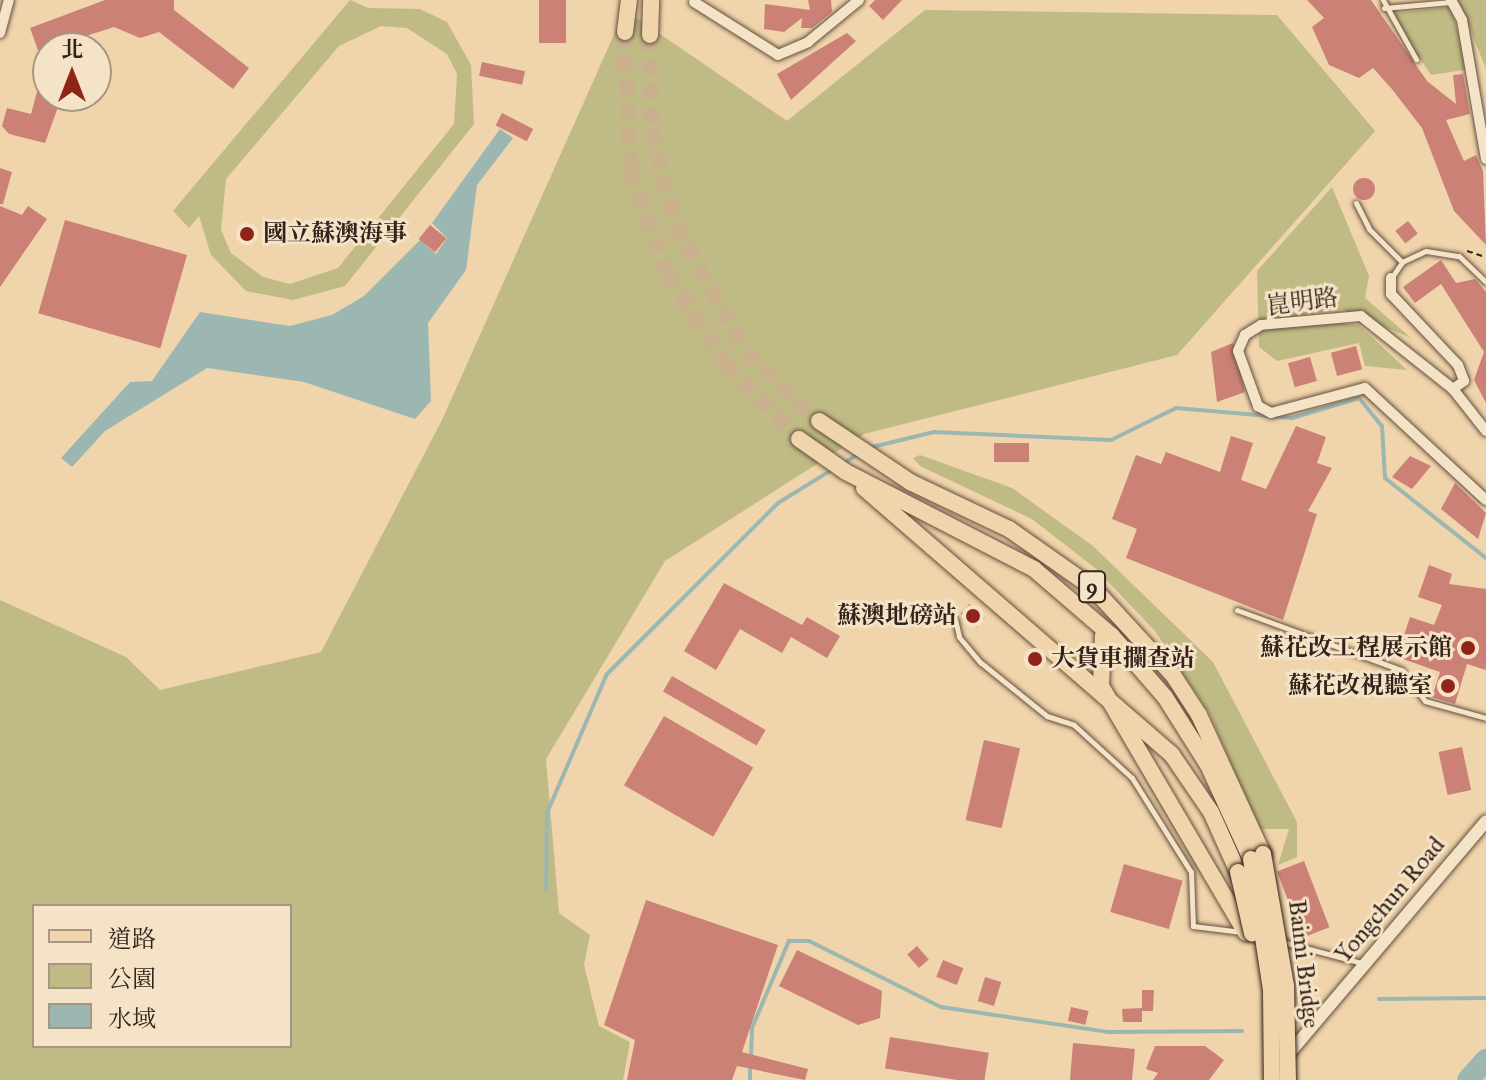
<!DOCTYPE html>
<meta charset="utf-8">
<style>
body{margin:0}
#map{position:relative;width:1486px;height:1080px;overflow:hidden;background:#f0d4ab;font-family:"IM FELL Great Primer","Noto Serif TC",serif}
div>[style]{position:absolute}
.green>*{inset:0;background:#c0bb84}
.water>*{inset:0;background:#9cb7b1}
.stream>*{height:4px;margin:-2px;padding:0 2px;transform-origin:2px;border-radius:2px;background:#9cb7b1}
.river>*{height:22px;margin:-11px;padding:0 11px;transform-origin:11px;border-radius:11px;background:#9cb7b1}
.building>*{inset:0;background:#cc8177;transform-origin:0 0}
.round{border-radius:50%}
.primary-tunnel>*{height:16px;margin-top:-8px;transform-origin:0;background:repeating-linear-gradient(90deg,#cab18e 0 16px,transparent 0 24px)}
.path>*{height:2px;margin-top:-1px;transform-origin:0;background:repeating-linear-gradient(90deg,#32231b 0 6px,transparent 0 10px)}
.roads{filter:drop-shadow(0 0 2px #624f3f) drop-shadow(0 0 2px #624f3f)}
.service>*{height:5px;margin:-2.5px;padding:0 2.5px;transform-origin:2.5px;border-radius:2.5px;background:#f5e3c8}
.minor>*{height:10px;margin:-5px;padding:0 5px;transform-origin:5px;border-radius:5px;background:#f5e3c8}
.tertiary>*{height:12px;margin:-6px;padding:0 6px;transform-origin:6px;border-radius:6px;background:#f5e3c8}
.primary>*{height:16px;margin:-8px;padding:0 8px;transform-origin:8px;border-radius:8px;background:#f0d4ab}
.bridges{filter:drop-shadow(0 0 2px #32231b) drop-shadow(0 0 2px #32231b)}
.primary-bridge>*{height:16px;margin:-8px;padding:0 8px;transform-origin:8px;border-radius:8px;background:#f0d4ab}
.dots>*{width:22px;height:22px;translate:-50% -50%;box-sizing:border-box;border:4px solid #f5e3c8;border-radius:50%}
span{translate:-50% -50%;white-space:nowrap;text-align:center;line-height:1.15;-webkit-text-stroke:6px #f5e3c8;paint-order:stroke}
.shield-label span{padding:2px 6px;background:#f5e3c8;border:2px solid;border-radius:6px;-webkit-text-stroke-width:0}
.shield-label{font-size:22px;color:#32231b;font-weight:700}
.poi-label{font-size:24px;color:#32231b;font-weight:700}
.left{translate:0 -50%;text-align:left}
.right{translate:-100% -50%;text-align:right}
.street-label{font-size:24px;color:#32231b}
.legend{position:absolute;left:32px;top:904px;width:260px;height:144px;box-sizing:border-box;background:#f5e3c8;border:2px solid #a79683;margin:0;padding:10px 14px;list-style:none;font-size:24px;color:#32231b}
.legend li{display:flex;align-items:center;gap:16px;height:40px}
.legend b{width:40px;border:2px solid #a79683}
.north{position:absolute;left:32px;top:32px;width:80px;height:80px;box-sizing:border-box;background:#f5e3c8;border:2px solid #a79683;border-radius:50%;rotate:0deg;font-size:22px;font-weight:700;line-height:32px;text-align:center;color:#32231b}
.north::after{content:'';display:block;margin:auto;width:28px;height:36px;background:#8f2418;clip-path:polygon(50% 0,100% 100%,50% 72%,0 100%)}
</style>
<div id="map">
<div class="green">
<div style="clip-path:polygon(evenodd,350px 0,368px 8px,420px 9px,447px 22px,471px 65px,474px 124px,345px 286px,293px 300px,246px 291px,211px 255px,199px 216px,189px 228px,173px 211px,350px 0,381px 26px,407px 28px,447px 54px,457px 74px,454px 124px,338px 268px,290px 284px,263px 277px,231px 253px,221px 230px,226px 179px,339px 46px,381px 26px)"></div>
<div style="clip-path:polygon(1457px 0,1486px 0,1486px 69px,1461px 6px)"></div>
<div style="clip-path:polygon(1450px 7px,1470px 69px,1431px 75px,1390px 14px)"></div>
<div style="clip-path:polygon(evenodd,625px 10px,787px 121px,925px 10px,1277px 15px,1375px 131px,1177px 355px,864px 434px,665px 561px,546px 759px,559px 913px,590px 935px,584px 965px,599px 1026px,630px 1042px,623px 1080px,0 1080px,0 600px,126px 657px,160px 690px,321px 652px,442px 420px,625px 10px,34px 906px,290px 906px,290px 1046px,34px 1046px,34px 906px)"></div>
<div style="clip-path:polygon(1332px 187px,1369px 276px,1365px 298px,1411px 338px,1342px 309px,1277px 319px,1359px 325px,1407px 370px,1365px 366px,1359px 343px,1277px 361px,1259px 347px,1257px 271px)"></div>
<div style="clip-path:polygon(920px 455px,1012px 488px,1093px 546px,1213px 662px,1297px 822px,1297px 857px,1278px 865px,1289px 829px,1259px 829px,1210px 714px,1155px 631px,1095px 568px,1032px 519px,920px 466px,913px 458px)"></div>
</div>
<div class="water">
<div style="clip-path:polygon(500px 129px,513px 138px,477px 185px,466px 270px,428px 323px,431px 401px,415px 419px,304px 382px,207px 368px,105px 431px,72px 467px,61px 458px,130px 382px,152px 381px,200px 312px,290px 326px,332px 315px,364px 296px,420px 240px,436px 254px,447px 238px,432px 223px)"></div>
</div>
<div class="stream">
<div style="left:868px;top:448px;width:68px;rotate:-13.6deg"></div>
<div style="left:934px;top:432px;width:177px;rotate:2.6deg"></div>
<div style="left:1111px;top:440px;width:72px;rotate:-26.2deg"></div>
<div style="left:1176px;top:408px;width:116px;rotate:4.9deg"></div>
<div style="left:1292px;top:418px;width:70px;rotate:-16.6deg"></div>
<div style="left:1359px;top:398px;width:36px;rotate:51deg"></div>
<div style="left:1382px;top:426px;width:52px;rotate:86.7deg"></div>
<div style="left:1385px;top:478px;width:129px;rotate:38.4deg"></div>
<div style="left:844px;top:463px;width:19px;rotate:-32deg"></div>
<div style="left:546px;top:889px;width:76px;rotate:-89.2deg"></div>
<div style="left:547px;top:813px;width:151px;rotate:-66.7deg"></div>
<div style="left:607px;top:674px;width:242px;rotate:-45deg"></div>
<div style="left:778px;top:503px;width:65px;rotate:-31.7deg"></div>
<div style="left:1379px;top:999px;width:107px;rotate:-0.5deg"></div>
<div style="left:751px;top:1058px;width:30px;rotate:-88deg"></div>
<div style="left:752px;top:1028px;width:95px;rotate:-67deg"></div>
<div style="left:789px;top:941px;width:20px"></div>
<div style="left:809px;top:941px;width:148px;rotate:26.6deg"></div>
<div style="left:941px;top:1007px;width:170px;rotate:8.5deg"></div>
<div style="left:1109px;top:1032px;width:133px;rotate:-0.4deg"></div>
<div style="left:750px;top:1080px;width:14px;rotate:-90deg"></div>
</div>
<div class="river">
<div style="left:1468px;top:1080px;width:27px;rotate:-48deg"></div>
</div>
<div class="building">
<div style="clip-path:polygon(105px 0,174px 0,174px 10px,249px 68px,233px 89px,159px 32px,140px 38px,114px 27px,48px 48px,48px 96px,62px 96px,45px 143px,9px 134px,2px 126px,7px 108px,31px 114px,42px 73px,34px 71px,39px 53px,30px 28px)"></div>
<div style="left:539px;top:0;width:27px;height:43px"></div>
<div style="clip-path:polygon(808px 0,831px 0,832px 12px,812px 28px,801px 28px,802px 18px,784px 32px,764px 29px,765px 4px,810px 10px)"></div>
<div style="clip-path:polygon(875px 0,902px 0,883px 20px,869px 6px)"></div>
<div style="clip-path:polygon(1307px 0,1371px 0,1427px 81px,1456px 104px,1453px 75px,1463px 74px,1470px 114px,1446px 120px,1464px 161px,1476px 155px,1483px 171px,1486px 245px,1454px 211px,1422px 128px,1391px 88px,1373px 68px,1359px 78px,1329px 65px,1312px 27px,1324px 18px)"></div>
<div style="clip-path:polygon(847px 33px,856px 41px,791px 100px,777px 74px)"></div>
<div style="left:482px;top:62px;width:44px;height:14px;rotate:12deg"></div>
<div style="left:502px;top:113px;width:35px;height:14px;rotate:27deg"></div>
<div style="clip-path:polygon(0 168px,12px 172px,3px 204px,0 204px)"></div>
<div class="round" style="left:1353px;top:178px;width:22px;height:22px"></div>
<div style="clip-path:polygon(0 206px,22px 215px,28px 206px,47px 219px,0 287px)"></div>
<div style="left:65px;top:220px;width:127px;height:97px;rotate:16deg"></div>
<div style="left:1408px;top:221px;width:16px;height:16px;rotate:52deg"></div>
<div style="left:430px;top:225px;width:21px;height:18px;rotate:39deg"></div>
<div style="clip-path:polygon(1441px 260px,1456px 283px,1475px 279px,1486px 292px,1486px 403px,1474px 380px,1484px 352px,1441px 284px,1415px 303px,1403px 287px)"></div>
<div style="clip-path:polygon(1233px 343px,1245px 392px,1217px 402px,1211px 352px)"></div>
<div style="left:1356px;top:346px;width:24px;height:26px;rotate:75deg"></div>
<div style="left:1310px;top:357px;width:25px;height:23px;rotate:74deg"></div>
<div style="clip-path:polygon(1296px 426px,1326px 437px,1317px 463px,1332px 468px,1308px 511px,1317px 514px,1283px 620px,1126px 558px,1137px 529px,1112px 519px,1136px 455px,1161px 464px,1166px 452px,1220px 472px,1231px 436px,1253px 443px,1241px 480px,1266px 489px)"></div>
<div style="left:1029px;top:443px;width:19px;height:35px;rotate:90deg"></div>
<div style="clip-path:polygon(1410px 456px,1431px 466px,1412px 489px,1392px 477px)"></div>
<div style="clip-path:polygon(1455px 483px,1486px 513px,1478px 539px,1441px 509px)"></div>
<div style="clip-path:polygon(1429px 565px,1452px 574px,1449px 584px,1486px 589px,1486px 670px,1467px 664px,1455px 704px,1432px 697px,1440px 672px,1397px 657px,1410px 617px,1434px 625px,1442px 605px,1418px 597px)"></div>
<div style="clip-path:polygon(724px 583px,802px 625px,807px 617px,840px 636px,827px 658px,791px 637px,782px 653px,740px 629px,716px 670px,684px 651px)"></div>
<div style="left:969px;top:604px;width:21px;height:13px;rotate:41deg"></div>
<div style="left:672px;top:676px;width:108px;height:18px;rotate:30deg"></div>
<div style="left:664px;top:716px;width:103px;height:80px;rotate:30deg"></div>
<div style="left:984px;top:740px;width:37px;height:82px;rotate:13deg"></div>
<div style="left:1462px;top:747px;width:44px;height:24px;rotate:78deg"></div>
<div style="left:1304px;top:861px;width:71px;height:29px;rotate:69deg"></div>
<div style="left:1124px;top:864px;width:61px;height:50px;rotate:16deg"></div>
<div style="clip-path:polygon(646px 900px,778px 945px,742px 1052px,808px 1069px,805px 1080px,737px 1066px,732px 1080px,627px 1080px,635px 1040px,604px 1025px)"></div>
<div style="left:917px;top:946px;width:18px;height:13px;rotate:49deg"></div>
<div style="clip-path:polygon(797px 950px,882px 991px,880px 1018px,858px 1025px,779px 986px)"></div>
<div style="left:943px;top:960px;width:22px;height:18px;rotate:22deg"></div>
<div style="left:985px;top:977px;width:17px;height:25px;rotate:17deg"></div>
<div style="clip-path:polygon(1142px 990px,1154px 990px,1153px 1011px,1142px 1011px,1142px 1022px,1123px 1022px,1122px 1009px,1142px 1008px)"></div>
<div style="left:1071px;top:1007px;width:18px;height:14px;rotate:13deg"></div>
<div style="left:890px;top:1037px;width:100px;height:32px;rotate:9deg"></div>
<div style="clip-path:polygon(1073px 1043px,1135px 1049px,1132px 1080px,1070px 1080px)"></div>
<div style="clip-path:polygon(1155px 1046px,1205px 1046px,1224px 1060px,1209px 1080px,1153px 1080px,1158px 1073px,1146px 1069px)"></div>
</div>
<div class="primary-tunnel">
<div style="left:625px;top:32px;width:137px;rotate:87.9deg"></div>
<div style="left:630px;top:169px;width:110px;rotate:70.4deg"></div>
<div style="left:667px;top:273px;width:107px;rotate:57.2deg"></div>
<div style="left:725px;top:363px;width:106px;rotate:45.8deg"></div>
<div style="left:650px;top:35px;width:95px;rotate:89.4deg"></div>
<div style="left:651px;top:130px;width:97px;rotate:75.7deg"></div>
<div style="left:675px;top:224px;width:144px;rotate:60.9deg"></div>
<div style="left:745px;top:350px;width:103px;rotate:43.8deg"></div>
</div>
<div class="path">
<div style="left:1467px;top:251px;width:20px;rotate:18deg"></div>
</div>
<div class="roads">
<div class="service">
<div style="left:1383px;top:0;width:68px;rotate:60.8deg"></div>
<div style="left:1384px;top:8px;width:67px;rotate:-5.1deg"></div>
<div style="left:1356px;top:203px;width:29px;rotate:63deg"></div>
<div style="left:1369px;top:229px;width:47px;rotate:45deg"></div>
<div style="left:1392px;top:277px;width:18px;rotate:-56deg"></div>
<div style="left:1402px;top:262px;width:26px;rotate:-25deg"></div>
<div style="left:1426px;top:251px;width:33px;rotate:9deg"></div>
<div style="left:1459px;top:256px;width:37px;rotate:44deg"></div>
<div style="left:1237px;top:610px;width:175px;rotate:20.1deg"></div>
<div style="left:1401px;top:670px;width:39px;rotate:52deg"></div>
<div style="left:1425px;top:701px;width:63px;rotate:15.6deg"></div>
<div style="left:955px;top:619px;width:18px;rotate:77deg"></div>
<div style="left:959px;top:637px;width:33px;rotate:50deg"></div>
<div style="left:980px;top:662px;width:86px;rotate:38.9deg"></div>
<div style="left:1047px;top:716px;width:28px;rotate:18deg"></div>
<div style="left:1074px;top:725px;width:79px;rotate:42.4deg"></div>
<div style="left:1132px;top:778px;width:111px;rotate:57.9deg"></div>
<div style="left:1191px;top:872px;width:54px;rotate:87.9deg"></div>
<div style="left:1193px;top:926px;width:49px;rotate:7deg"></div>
<div style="left:1283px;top:942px;width:82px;rotate:14.9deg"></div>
</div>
<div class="minor">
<div style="left:1451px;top:0;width:23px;rotate:61deg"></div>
<div style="left:1462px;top:20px;width:141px;rotate:80.2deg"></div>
<div style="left:694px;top:2px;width:99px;rotate:32.2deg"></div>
<div style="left:778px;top:55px;width:33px;rotate:-23deg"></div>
<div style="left:808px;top:42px;width:66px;rotate:-39.5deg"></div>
<div style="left:0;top:33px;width:34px;rotate:-75deg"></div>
<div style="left:1391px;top:278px;width:16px;rotate:90deg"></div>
<div style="left:1391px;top:294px;width:98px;rotate:46.7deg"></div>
<div style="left:1458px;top:365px;width:17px;rotate:69deg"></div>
<div style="left:1464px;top:381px;width:14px;rotate:144deg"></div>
<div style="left:1486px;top:431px;width:53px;rotate:-128.2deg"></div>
<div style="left:1453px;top:389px;width:117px;rotate:-141.6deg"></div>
<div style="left:1361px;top:316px;width:100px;rotate:174.9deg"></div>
<div style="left:1261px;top:325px;width:19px;rotate:148deg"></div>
<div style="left:1245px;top:335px;width:17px;rotate:114deg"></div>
<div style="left:1238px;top:351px;width:59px;rotate:70deg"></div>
<div style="left:1258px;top:406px;width:15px;rotate:28deg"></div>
<div style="left:1271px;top:413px;width:97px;rotate:-14.9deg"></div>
<div style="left:1365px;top:388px;width:165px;rotate:42.8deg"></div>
</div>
<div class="tertiary">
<div style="left:1286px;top:1057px;width:309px;rotate:-49.7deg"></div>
</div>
<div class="primary">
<div style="left:625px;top:32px;width:32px;rotate:-83deg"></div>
<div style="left:650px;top:35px;width:35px;rotate:-88deg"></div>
<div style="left:819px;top:421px;width:110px;rotate:33.8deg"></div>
<div style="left:910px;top:482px;width:110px;rotate:25.4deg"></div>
<div style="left:1009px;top:529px;width:103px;rotate:35.1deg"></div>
<div style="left:1093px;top:588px;width:118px;rotate:47.4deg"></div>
<div style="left:1173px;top:675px;width:48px;rotate:57deg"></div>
<div style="left:1199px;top:715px;width:153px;rotate:65.3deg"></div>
<div style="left:799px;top:439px;width:57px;rotate:35.1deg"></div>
<div style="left:846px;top:472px;width:212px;rotate:27.3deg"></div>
<div style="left:1034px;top:569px;width:103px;rotate:40.7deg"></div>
<div style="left:1112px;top:636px;width:81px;rotate:49deg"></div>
<div style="left:1165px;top:697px;width:80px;rotate:57.7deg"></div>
<div style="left:1208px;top:765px;width:103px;rotate:65.4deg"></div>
<div style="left:864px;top:488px;width:408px;rotate:40.9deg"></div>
<div style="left:1172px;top:755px;width:69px;rotate:55.6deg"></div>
<div style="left:1211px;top:812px;width:66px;rotate:65.8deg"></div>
<div style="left:1103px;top:636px;width:50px;rotate:92.3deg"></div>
<div style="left:1101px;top:686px;width:286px;rotate:59.6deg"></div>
</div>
</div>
<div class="bridges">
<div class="primary-bridge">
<div style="left:1263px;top:854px;width:134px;rotate:80.1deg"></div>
<div style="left:1286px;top:986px;width:94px;rotate:88.8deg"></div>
<div style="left:1251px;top:859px;width:133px;rotate:81.3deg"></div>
<div style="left:1271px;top:990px;width:90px;rotate:89.4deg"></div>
<div style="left:1238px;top:872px;width:63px;rotate:77.1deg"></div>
</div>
</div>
<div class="dots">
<div style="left:247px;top:234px;background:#8f2418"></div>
<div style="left:973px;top:616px;background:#8f2418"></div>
<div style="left:1468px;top:648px;background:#8f2418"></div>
<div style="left:1035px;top:659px;background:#8f2418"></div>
<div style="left:1448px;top:686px;background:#8f2418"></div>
</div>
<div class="shield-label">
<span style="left:1092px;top:587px">9</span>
</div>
<div class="poi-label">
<span class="left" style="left:263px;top:234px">國立蘇澳海事</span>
<span class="right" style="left:957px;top:616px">蘇澳地磅站</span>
<span class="right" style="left:1452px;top:648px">蘇花改工程展示館</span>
<span class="left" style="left:1051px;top:659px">大貨車攔查站</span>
<span class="right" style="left:1432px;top:686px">蘇花改視聽室</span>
</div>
<div class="street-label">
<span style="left:1302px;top:302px;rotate:-7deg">崑明路</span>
<span style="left:1390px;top:900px;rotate:-50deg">Yongchun Road</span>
<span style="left:1304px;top:964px;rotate:83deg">Baimi Bridge</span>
</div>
<ul class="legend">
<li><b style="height:10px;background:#f0d4ab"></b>道路</li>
<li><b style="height:22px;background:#c0bb84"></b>公園</li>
<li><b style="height:22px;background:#9cb7b1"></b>水域</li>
</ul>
<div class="north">北</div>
</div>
